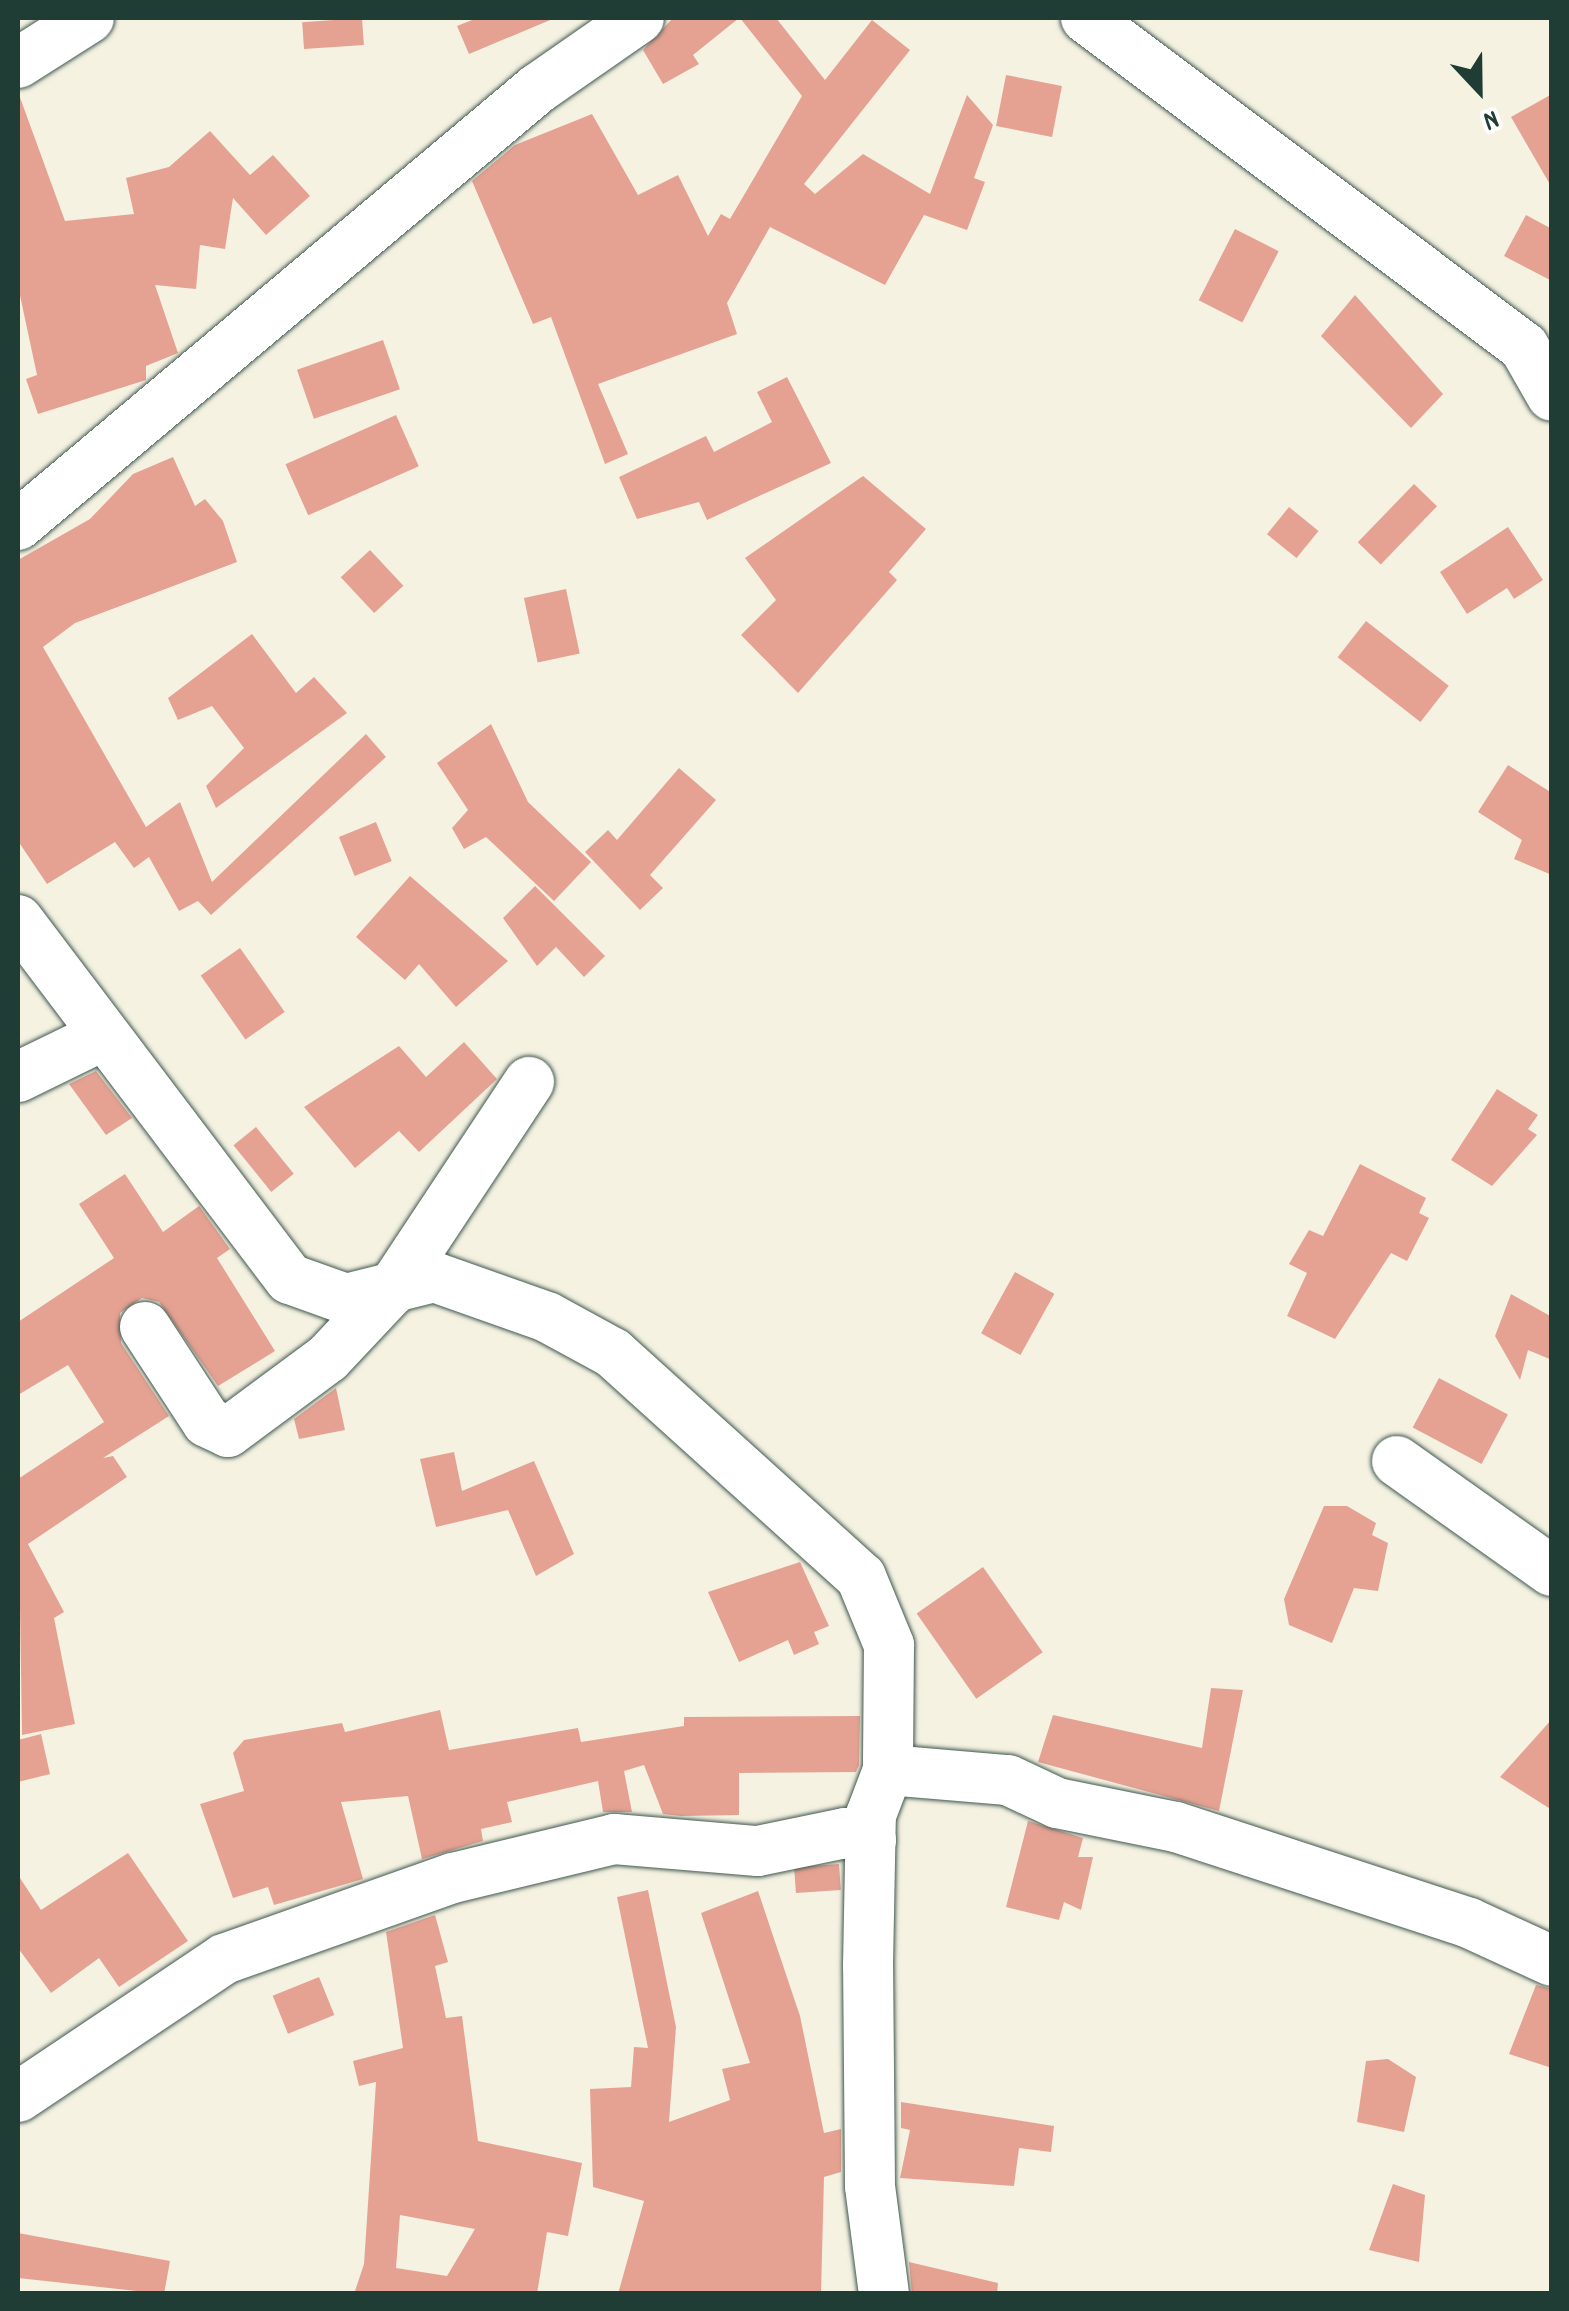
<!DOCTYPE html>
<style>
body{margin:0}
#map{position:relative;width:1569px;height:2311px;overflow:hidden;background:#f5f2e2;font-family:Dekko,sans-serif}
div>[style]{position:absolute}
.building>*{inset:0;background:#e5a293;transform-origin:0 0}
.roads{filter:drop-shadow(0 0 2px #3f584e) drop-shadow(0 0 2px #3f584e)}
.minor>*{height:50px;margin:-25px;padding:0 25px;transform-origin:25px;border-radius:25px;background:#fff}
span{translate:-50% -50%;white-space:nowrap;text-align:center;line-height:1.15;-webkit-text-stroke:9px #fff;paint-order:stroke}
.frame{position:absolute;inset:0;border:20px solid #1f3d34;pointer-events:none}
.north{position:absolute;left:1429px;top:40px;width:100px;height:100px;-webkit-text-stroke:8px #fff;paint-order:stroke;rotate:158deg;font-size:28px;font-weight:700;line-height:40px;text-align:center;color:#1f3d34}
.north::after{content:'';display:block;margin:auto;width:35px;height:45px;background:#1f3d34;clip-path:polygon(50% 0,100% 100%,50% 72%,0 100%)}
</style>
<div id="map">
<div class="building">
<div style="left:362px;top:18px;width:27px;height:60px;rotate:86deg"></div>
<div style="clip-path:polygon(477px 18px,555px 18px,469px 54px,457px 26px)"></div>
<div style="clip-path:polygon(739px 18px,693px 55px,699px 64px,663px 84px,643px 50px,673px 18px)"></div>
<div style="clip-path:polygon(740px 18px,776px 18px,825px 80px,872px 20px,910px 50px,804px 184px,815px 194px,863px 154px,930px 194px,967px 95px,993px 125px,974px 178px,985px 182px,967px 230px,924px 215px,885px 285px,770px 227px,727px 303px,737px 334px,598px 384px,628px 454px,605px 464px,551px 317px,533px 324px,472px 181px,515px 145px,592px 114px,638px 195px,678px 175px,708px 236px,721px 214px,730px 219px,802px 96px)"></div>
<div style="left:1006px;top:75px;width:57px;height:52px;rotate:11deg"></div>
<div style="clip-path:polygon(18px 92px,65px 221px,134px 214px,126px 178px,169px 167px,210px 131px,250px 175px,273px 155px,310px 196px,266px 235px,233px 198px,225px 249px,200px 245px,196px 289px,155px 285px,178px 353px,146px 366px,146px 380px,38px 414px,26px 379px,37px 375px,18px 286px)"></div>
<div style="clip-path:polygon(1552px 94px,1552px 188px,1511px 117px)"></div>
<div style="clip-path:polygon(1526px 215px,1552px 229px,1552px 281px,1504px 256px)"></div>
<div style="left:1235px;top:229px;width:49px;height:80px;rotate:27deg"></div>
<div style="clip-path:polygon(1355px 295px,1443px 394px,1411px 428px,1321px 336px)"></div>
<div style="left:383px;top:340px;width:52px;height:91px;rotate:71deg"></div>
<div style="clip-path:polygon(787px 377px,831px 463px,707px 520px,699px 502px,637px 519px,619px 477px,706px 436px,714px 452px,772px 422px,757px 392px)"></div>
<div style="left:396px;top:415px;width:56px;height:121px;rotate:66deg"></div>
<div style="clip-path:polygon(173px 457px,195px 506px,205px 499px,223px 521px,237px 562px,75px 623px,43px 647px,146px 827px,180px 802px,212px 882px,366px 734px,386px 757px,211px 915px,198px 901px,179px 911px,149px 857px,134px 868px,115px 842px,47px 884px,18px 841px,18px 560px,90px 519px,133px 474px)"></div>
<div style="clip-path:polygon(863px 476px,926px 529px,889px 572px,897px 580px,798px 693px,741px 635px,776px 600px,745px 558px)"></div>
<div style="left:1414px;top:484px;width:32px;height:81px;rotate:44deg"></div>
<div style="left:1289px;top:507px;width:38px;height:35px;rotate:39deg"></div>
<div style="clip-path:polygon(1508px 527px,1543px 580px,1514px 599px,1507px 588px,1467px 614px,1440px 572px)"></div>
<div style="left:370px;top:550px;width:49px;height:40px;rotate:47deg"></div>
<div style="left:566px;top:589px;width:66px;height:43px;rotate:78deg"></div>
<div style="left:1366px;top:621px;width:105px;height:46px;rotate:38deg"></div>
<div style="clip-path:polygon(252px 634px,296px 693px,314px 677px,347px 713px,216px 808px,206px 786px,244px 748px,212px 706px,178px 720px,168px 698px)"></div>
<div style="clip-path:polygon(491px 724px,528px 802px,591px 862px,554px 901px,486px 837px,464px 849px,452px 828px,468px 810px,437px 763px)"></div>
<div style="clip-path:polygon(1508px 765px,1552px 793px,1552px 875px,1514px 859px,1522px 840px,1478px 812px)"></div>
<div style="clip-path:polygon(679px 768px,716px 800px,650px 875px,663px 888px,640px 910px,585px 852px,608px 830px,617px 840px)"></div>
<div style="left:376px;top:822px;width:42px;height:40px;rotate:68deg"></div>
<div style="clip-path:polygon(410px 876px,508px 961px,456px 1007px,419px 964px,405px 980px,356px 937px)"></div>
<div style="clip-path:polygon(535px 886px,605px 956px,584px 977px,556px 947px,537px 966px,503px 918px)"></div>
<div style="left:240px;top:948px;width:78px;height:48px;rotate:55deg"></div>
<div style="clip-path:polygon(464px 1042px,497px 1079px,419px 1152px,399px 1131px,355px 1168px,304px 1107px,399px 1046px,426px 1077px)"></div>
<div style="clip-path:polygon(96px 1071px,132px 1118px,106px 1135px,69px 1084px)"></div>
<div style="clip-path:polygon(1497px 1089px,1538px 1115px,1528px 1129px,1537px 1135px,1492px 1186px,1451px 1160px)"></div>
<div style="left:256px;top:1127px;width:60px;height:29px;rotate:51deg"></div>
<div style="clip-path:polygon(1360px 1164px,1426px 1198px,1419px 1213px,1429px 1218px,1407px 1261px,1391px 1253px,1335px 1339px,1287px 1316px,1307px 1273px,1289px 1264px,1309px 1230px,1323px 1236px)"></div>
<div style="clip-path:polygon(125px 1174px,163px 1232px,199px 1206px,230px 1249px,217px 1258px,275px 1351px,218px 1386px,159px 1302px,142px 1298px,120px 1313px,121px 1343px,169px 1416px,103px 1458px,113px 1456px,127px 1477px,28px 1544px,64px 1612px,54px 1618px,75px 1724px,22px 1735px,18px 1479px,104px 1422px,68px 1365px,18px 1395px,18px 1322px,114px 1258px,79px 1204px)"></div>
<div style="left:1015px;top:1272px;width:45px;height:70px;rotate:29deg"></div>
<div style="clip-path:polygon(1511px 1294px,1552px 1317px,1552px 1360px,1528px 1350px,1520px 1380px,1495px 1336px)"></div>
<div style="left:1439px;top:1378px;width:78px;height:56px;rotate:28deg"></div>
<div style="clip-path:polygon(336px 1388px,345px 1430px,299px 1439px,294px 1419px)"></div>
<div style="clip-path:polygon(454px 1452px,462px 1491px,534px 1461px,574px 1554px,536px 1576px,508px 1510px,436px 1527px,420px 1459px)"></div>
<div style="clip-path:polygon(1324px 1506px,1347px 1506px,1376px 1523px,1372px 1535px,1388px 1543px,1378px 1591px,1354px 1588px,1332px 1643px,1289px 1625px,1284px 1599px)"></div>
<div style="clip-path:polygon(800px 1562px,829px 1626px,814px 1632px,819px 1644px,794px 1655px,788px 1640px,739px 1662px,708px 1592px)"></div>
<div style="left:983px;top:1567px;width:104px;height:81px;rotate:55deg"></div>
<div style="clip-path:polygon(1211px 1688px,1243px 1690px,1219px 1811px,1038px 1762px,1053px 1715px,1202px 1748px)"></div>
<div style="clip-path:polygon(440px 1710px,449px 1750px,578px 1728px,581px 1742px,684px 1726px,684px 1717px,860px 1716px,859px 1765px,856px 1772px,739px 1773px,739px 1815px,681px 1816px,663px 1814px,644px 1765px,624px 1771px,632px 1812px,603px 1812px,598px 1781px,507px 1802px,512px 1822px,481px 1829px,483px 1841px,422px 1859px,408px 1796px,341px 1802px,363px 1879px,274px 1905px,268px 1887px,233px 1898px,200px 1804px,244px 1791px,233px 1753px,244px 1740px,342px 1723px,345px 1732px)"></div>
<div style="clip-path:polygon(1552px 1719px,1552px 1810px,1500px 1777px)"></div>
<div style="clip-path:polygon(41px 1734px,50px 1774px,18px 1782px,18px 1740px)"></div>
<div style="clip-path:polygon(1028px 1821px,1083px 1838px,1078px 1857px,1093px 1857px,1081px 1910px,1064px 1902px,1059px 1920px,1006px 1907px)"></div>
<div style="clip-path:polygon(128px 1853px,188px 1941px,119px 1987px,99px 1958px,51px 1993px,18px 1948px,18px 1875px,41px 1910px)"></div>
<div style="left:839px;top:1864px;width:26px;height:45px;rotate:86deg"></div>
<div style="clip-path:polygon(648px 1890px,676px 2027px,669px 2122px,730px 2100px,722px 2069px,750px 2063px,701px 1913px,758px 1891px,800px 2016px,824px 2133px,841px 2129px,841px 2172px,824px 2177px,821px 2294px,618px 2294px,644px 2201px,593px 2187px,590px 2089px,631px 2087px,634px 2047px,648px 2048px,617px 1897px)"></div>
<div style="clip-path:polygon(evenodd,435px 1915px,448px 1962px,435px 1966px,446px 2018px,462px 2016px,478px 2141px,582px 2163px,568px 2236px,547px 2232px,537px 2294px,354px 2294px,364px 2264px,376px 2082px,359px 2086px,353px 2061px,403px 2048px,386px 1932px,435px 1915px,400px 2215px,475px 2229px,447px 2276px,396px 2268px,400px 2215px)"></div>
<div style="left:319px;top:1977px;width:41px;height:50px;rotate:68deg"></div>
<div style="clip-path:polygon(1536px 1985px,1552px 1989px,1552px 2068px,1509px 2054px)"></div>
<div style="clip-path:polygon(1388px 2059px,1416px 2077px,1404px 2132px,1357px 2122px,1366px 2061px)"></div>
<div style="clip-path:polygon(901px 2102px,1054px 2126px,1051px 2152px,1019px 2148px,1014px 2186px,900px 2178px,910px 2130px,901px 2128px)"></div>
<div style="clip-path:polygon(1393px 2184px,1425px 2195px,1419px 2262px,1369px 2250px)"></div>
<div style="clip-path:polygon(18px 2233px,170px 2261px,164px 2294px,18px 2278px)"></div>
<div style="clip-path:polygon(909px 2262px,998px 2283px,997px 2294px,912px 2294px)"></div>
</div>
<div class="roads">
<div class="minor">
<div style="left:1086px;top:18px;width:548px;rotate:36.91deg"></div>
<div style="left:1524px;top:347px;width:56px;rotate:60.3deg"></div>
<div style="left:18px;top:63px;width:84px;rotate:-32.4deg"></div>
<div style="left:18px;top:525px;width:678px;rotate:-40.03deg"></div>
<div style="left:537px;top:89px;width:124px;rotate:-34.8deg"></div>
<div style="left:18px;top:920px;width:450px;rotate:52.9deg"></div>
<div style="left:290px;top:1279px;width:59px;rotate:19.7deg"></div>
<div style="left:346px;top:1299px;width:91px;rotate:-14deg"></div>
<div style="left:434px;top:1277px;width:120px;rotate:19.5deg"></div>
<div style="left:547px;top:1317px;width:75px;rotate:28.6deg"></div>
<div style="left:613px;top:1353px;width:334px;rotate:42.1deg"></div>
<div style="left:861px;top:1577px;width:74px;rotate:67.6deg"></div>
<div style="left:889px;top:1645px;width:125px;rotate:90.5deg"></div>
<div style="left:888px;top:1770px;width:120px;rotate:4.8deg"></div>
<div style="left:1008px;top:1780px;width:54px;rotate:25.1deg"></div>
<div style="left:1057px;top:1803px;width:121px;rotate:11.4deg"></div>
<div style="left:1176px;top:1827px;width:308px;rotate:18.1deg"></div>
<div style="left:1469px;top:1923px;width:91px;rotate:24.6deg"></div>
<div style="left:18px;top:1077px;width:91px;rotate:-26deg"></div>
<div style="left:145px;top:1327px;width:113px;rotate:56.9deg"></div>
<div style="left:207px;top:1422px;width:23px;rotate:25deg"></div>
<div style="left:228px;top:1432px;width:124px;rotate:-36.5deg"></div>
<div style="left:328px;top:1358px;width:91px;rotate:-46.8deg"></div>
<div style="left:390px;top:1292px;width:252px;rotate:-56.5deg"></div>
<div style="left:1397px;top:1461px;width:190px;rotate:35.4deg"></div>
<div style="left:18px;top:2097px;width:248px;rotate:-33.8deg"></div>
<div style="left:224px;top:1959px;width:243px;rotate:-19.5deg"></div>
<div style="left:453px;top:1878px;width:166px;rotate:-13.6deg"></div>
<div style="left:614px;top:1839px;width:144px;rotate:4.8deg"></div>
<div style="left:758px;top:1851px;width:89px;rotate:-11.7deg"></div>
<div style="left:845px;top:1833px;width:27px;rotate:15deg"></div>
<div style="left:884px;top:2294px;width:109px;rotate:-97.4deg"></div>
<div style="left:870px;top:2186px;width:220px;rotate:-90.5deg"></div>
<div style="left:868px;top:1966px;width:151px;rotate:-88.9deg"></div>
<div style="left:871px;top:1815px;width:48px;rotate:-69.3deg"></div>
</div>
</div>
<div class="frame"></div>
<div class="north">N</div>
</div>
